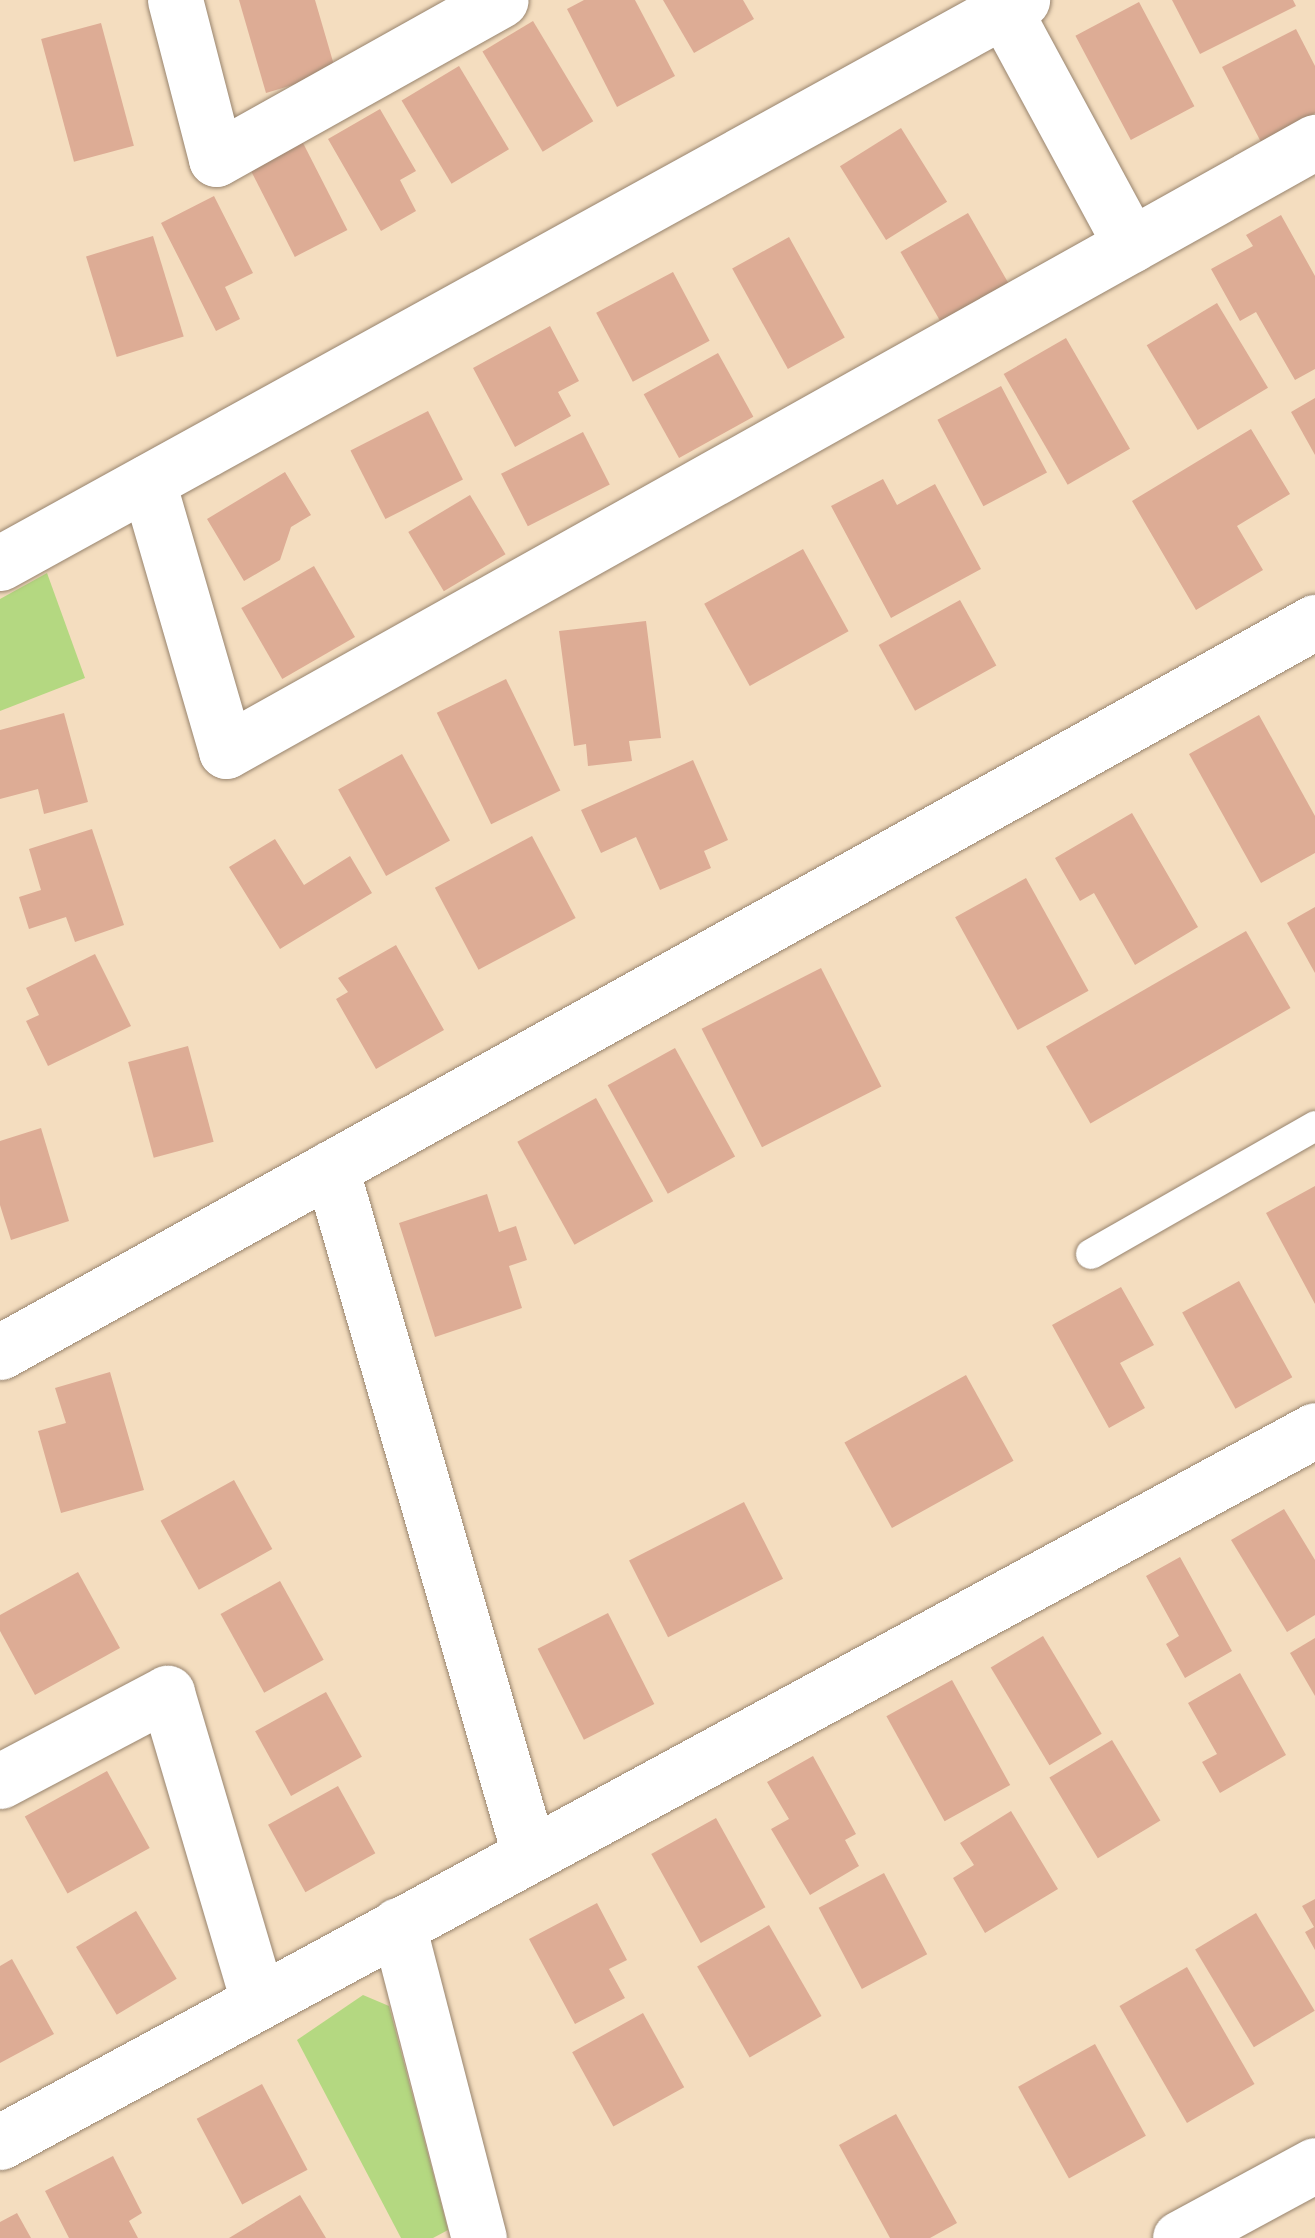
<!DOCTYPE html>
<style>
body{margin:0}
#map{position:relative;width:1315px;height:2238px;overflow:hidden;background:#f4ddbf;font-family:Pangolin,sans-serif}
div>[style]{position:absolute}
.green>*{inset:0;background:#b4d881}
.building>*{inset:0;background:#ddac95;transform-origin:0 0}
.roads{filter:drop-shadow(0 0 2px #98846e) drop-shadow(0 0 2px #98846e)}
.lane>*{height:30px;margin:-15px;padding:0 15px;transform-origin:15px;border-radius:15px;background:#fff}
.street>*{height:55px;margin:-27.5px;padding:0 27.5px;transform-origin:27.5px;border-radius:27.5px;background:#fff}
span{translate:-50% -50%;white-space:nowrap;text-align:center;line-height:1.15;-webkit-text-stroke:9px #fbf7ec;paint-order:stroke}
</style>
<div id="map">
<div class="green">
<div style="clip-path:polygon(47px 573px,85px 678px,0 711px,0 599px)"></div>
<div style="clip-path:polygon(363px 1995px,389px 2006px,448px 2230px,433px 2238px,401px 2238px,297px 2040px)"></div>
</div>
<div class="building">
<div style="clip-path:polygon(239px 0,315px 0,336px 72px,266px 93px)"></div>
<div style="clip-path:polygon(584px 0,635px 0,675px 76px,617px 107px,567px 9px)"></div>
<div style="clip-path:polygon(663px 0,743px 0,754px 19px,694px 53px)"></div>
<div style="clip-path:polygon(1172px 0,1293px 0,1296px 6px,1200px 54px)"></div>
<div style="left:1139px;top:2px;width:118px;height:72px;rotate:62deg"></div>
<div style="left:533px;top:21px;width:117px;height:59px;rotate:59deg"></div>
<div style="left:101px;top:23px;width:127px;height:62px;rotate:75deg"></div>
<div style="clip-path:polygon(1296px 29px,1315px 66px,1315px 113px,1261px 142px,1222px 67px)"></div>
<div style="left:459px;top:66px;width:97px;height:67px;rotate:59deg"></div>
<div style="clip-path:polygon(380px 109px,416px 171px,400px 180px,416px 211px,381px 231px,328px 139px)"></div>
<div style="left:901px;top:128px;width:87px;height:72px;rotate:58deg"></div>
<div style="left:302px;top:141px;width:100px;height:59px;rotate:63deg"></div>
<div style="clip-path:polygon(214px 196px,253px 273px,225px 287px,240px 319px,216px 331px,161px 223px)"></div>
<div style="left:968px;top:213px;width:81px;height:78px;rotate:60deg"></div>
<div style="clip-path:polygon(1281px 215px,1315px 276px,1315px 369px,1295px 380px,1256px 312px,1240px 321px,1211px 269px,1253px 246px,1246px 235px)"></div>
<div style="left:153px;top:236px;width:105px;height:70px;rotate:73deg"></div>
<div style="left:789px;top:237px;width:115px;height:65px;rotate:61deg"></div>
<div style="left:673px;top:272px;width:78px;height:87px;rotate:62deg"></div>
<div style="left:1217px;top:303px;width:99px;height:82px;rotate:59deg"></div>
<div style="clip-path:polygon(550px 326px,579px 381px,558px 392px,571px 416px,515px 447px,473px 368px)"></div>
<div style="left:1066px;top:338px;width:128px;height:72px;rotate:60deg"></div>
<div style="left:718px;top:353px;width:73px;height:85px;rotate:61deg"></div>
<div style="left:1001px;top:386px;width:98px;height:72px;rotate:62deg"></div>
<div style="clip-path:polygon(1315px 398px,1315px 455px,1291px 412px)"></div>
<div style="left:428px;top:411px;width:77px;height:87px;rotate:63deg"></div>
<div style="clip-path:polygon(1251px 429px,1290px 494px,1237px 526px,1263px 570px,1196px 610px,1132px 501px)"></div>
<div style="left:583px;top:432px;width:59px;height:92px;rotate:63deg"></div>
<div style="clip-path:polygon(285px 472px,311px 515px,291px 527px,280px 560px,244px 581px,207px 519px)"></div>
<div style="clip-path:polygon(883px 479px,897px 505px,935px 484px,981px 569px,891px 618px,831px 506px)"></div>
<div style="left:470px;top:495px;width:69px;height:72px;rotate:59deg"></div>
<div style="left:803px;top:549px;width:94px;height:113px;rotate:61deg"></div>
<div style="left:314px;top:566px;width:82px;height:84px;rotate:60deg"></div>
<div style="left:960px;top:600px;width:75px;height:93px;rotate:61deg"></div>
<div style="clip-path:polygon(646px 621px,661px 738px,629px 741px,632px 761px,588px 766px,586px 744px,574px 746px,559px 631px)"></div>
<div style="left:506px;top:679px;width:124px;height:77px;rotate:64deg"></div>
<div style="clip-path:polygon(64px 713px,88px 802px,44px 814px,38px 789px,0 799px,0 730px)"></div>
<div style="clip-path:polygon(1259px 715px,1315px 816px,1315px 853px,1261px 883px,1189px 754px)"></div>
<div style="left:402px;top:754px;width:99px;height:73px;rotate:61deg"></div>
<div style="clip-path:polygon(693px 760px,728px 840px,704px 851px,711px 868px,660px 890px,636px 837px,601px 853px,581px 810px)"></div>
<div style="clip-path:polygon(1132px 813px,1198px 927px,1135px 965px,1094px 893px,1080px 901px,1055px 858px)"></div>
<div style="clip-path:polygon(92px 829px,124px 925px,75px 942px,66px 917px,29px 929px,19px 897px,41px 890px,29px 849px)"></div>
<div style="left:532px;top:836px;width:93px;height:110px;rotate:62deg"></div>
<div style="clip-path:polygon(275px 839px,304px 885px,350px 856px,372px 893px,280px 949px,229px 867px)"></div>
<div style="left:1026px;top:878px;width:129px;height:81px;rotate:61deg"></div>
<div style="clip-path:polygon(1315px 907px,1315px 973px,1287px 923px)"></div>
<div style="left:1246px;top:931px;width:89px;height:231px;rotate:60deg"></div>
<div style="clip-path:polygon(396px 945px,444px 1030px,376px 1069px,336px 999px,348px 992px,338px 978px)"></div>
<div style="clip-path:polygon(95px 954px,131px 1026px,48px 1066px,26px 1021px,39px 1015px,26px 988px)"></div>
<div style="left:821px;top:968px;width:133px;height:134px;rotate:63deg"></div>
<div style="left:188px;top:1046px;width:99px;height:62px;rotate:75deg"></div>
<div style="left:675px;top:1048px;width:124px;height:77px;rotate:61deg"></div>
<div style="left:596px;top:1098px;width:118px;height:90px;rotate:61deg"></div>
<div style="clip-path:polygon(41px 1128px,69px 1221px,11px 1240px,0 1205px,0 1141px)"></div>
<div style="clip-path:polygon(1315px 1186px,1315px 1304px,1266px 1213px)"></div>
<div style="clip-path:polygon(487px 1194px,499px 1232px,516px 1226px,527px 1260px,509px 1266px,522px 1308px,435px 1337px,399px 1223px)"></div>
<div style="left:1239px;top:1281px;width:110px;height:65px;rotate:61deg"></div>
<div style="clip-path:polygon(1121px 1287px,1154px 1345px,1120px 1363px,1145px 1408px,1109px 1428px,1052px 1325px)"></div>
<div style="clip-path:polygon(110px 1372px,144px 1490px,61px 1513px,38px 1431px,66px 1423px,55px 1388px)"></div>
<div style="left:966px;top:1375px;width:98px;height:139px;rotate:61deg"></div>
<div style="left:234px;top:1480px;width:79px;height:84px;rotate:61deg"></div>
<div style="left:744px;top:1502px;width:86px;height:129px;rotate:63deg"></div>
<div style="clip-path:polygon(1284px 1509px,1315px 1560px,1315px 1615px,1287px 1632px,1231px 1540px)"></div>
<div style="clip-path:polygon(1180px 1557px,1232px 1651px,1185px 1678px,1166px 1644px,1179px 1636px,1146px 1576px)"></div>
<div style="clip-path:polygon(78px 1572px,120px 1648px,35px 1695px,0 1631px,0 1615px)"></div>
<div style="left:280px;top:1581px;width:90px;height:68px;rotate:61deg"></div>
<div style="left:608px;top:1613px;width:102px;height:79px;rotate:63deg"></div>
<div style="left:1043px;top:1636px;width:114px;height:61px;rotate:59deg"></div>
<div style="clip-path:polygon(1315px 1638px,1315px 1696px,1290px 1653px)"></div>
<div style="clip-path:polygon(1240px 1673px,1286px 1755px,1220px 1793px,1202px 1762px,1217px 1754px,1188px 1703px)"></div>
<div style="left:952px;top:1680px;width:120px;height:75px;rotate:61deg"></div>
<div style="left:326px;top:1692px;width:74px;height:81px;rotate:61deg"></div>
<div style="left:1112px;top:1740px;width:94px;height:73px;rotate:59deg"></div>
<div style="clip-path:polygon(813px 1756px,856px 1834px,845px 1840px,859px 1866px,810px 1895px,771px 1829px,789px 1819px,767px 1782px)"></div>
<div style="left:107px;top:1771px;width:88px;height:94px;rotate:61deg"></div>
<div style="left:338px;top:1786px;width:77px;height:80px;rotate:61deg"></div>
<div style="clip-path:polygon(1011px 1811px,1058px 1889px,985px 1933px,953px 1878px,974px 1865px,960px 1843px)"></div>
<div style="left:716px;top:1818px;width:102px;height:74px;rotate:61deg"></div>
<div style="left:884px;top:1873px;width:92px;height:74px;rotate:62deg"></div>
<div style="clip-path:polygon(1315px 1899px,1315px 1950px,1305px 1932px,1314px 1927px,1302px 1906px)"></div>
<div style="clip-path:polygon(597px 1903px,627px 1960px,609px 1969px,625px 1998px,575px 2024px,529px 1939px)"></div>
<div style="left:136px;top:1911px;width:79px;height:70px;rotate:59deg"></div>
<div style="left:1256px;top:1913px;width:114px;height:71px;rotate:59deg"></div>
<div style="left:769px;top:1925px;width:105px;height:83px;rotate:60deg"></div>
<div style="clip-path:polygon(12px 1959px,54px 2034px,0 2063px,0 1966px)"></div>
<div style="left:1187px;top:1967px;width:135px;height:78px;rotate:60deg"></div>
<div style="left:643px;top:2013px;width:85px;height:81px;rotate:61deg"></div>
<div style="left:1095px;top:2044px;width:105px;height:88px;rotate:61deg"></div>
<div style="left:262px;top:2084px;width:97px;height:74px;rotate:62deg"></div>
<div style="clip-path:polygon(896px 2114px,957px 2223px,930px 2238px,890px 2238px,839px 2145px)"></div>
<div style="clip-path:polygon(113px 2156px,142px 2213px,129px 2221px,138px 2238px,69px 2238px,45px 2191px)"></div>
<div style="clip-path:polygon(300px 2195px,326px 2238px,229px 2238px)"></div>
<div style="clip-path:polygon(17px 2213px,31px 2238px,0 2238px,0 2222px)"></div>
</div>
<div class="roads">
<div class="lane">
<div style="left:1091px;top:1254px;width:258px;rotate:-29.7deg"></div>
</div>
<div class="street">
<div style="left:175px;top:0;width:164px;rotate:75.5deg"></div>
<div style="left:216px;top:159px;width:326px;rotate:-29.2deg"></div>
<div style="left:1004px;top:10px;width:267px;rotate:61.6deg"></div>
<div style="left:148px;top:482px;width:280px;rotate:73.8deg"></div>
<div style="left:226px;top:751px;width:1248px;rotate:-29.22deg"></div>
<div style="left:0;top:563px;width:1167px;rotate:-28.85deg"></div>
<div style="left:331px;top:1168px;width:713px;rotate:73.88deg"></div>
<div style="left:0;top:1352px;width:1504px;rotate:-29.04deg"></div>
<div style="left:0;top:1781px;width:189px;rotate:-27.8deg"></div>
<div style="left:167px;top:1693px;width:321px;rotate:73.5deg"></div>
<div style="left:398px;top:1925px;width:323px;rotate:75.5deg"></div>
<div style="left:0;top:2142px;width:1495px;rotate:-28.43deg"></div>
<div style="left:1180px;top:2238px;width:153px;rotate:-28.4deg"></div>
</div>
</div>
</div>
